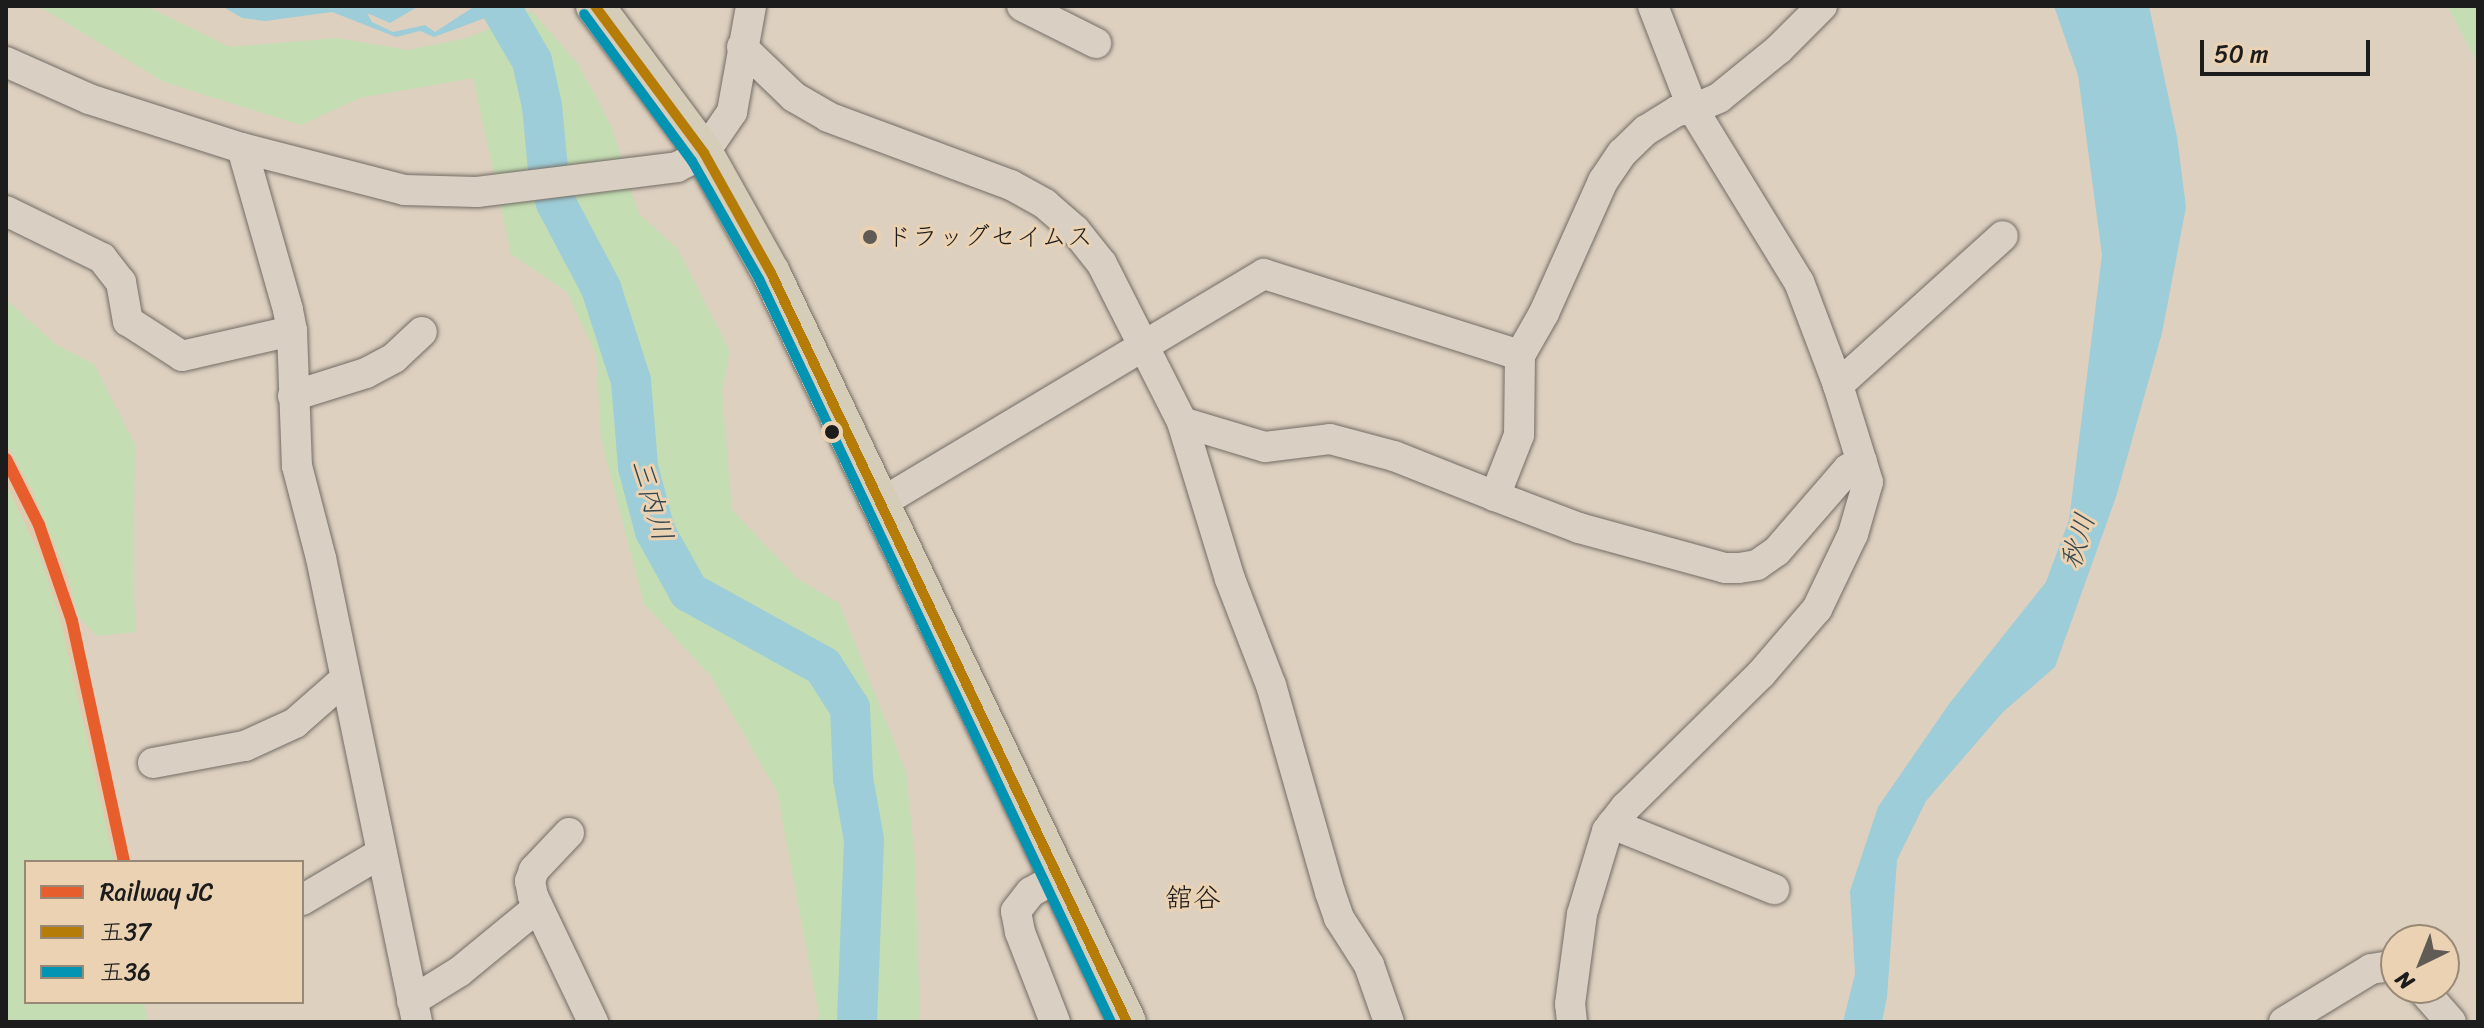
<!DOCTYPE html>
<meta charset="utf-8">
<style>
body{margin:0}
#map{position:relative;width:2484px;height:1028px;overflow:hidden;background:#ddd0bf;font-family:Sriracha,"Klee One",sans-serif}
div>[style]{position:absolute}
.built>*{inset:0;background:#e0cab0}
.green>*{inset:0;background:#c4ddb3}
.water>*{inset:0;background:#9dcdd8}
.river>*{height:40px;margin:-20px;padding:0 20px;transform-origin:20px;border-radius:20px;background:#9dcdd8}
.roads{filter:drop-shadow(0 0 2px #736d65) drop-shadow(0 0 2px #736d65)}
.minor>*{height:30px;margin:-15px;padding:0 15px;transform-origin:15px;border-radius:15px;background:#d9cfc3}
.major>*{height:38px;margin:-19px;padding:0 19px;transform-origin:19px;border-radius:19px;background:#d6cdb9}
.bus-1>*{height:10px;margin:-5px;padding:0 5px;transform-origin:5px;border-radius:5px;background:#b57d08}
.bus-2>*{height:10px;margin:-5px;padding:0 5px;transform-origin:5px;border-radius:5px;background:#0494b3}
.rail-1>*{height:12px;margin:-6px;padding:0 6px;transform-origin:6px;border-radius:6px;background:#e75d2c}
.dots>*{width:22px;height:22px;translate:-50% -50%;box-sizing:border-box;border:4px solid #ead2b2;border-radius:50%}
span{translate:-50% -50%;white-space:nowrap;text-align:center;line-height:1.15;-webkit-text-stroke:6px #ead2b2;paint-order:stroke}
.poi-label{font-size:26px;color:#1c1c1c}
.left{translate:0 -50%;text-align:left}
.water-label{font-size:28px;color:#36484e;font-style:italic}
.neighbourhood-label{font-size:28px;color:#1c1c1c}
.frame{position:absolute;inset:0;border:8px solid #1c1c1c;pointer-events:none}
.legend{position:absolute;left:24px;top:860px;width:280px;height:144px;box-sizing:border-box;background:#ead2b2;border:2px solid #988976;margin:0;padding:10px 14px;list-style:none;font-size:24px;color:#1c1c1c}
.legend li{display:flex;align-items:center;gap:16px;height:40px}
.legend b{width:40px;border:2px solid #988976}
.north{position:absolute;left:2380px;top:924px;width:80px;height:80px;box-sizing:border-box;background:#ead2b2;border:2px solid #988976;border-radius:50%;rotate:223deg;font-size:22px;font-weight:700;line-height:32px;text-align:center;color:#1c1c1c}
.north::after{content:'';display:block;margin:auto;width:28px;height:36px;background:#605b55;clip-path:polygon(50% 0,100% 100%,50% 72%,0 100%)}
.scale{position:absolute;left:2200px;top:40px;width:170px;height:36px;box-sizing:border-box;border:4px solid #1c1c1c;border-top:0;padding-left:10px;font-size:24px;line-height:28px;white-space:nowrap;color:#1c1c1c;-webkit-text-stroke:6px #ead2b2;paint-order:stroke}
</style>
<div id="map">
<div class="built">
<div style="clip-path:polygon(6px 443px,32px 490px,68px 577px,131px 862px,114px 862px,60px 618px,40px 556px,6px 483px)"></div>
</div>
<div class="green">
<div style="clip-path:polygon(39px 6px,146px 6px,230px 47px,336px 38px,408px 50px,467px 38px,532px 11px,579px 65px,612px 128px,638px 213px,677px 248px,730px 351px,722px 391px,732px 510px,798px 579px,839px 603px,906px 772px,915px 858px,920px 1022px,817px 1022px,819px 1015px,777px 792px,710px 675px,644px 604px,601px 439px,596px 354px,567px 292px,511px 254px,473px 78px,360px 98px,301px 125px,164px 82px)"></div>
<div style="clip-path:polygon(2447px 6px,2478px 6px,2478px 64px)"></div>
<div style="clip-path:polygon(6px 299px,55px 344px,94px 364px,135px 445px,133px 580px,136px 632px,97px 636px,78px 616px,68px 577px,32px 490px,6px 443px)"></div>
<div style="clip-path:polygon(6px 483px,40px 556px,60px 618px,114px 862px,26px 862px,26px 1002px,144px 1002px,148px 1022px,6px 1022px)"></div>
</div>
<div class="water">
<div style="clip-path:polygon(222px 6px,419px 6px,390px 23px,367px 13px,372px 22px,393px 32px,425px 25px,435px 32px,475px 6px,515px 6px,546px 65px,542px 106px,498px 23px,485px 18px,434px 37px,420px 31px,396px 37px,332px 12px,265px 21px,242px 18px)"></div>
<div style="clip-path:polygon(2054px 6px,2149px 6px,2177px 137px,2186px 207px,2162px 333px,2116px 497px,2055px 667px,2003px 712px,1926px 801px,1897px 860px,1887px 997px,1882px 1022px,1843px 1022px,1855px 974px,1850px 891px,1878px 807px,1949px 704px,2046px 582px,2069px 520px,2102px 255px,2078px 75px)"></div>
</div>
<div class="river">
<div style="left:500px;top:6px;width:64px;rotate:59.8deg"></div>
<div style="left:532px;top:61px;width:46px;rotate:77.5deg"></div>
<div style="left:542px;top:106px;width:74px;rotate:84.6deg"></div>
<div style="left:549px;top:180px;width:24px;rotate:73deg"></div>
<div style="left:556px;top:203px;width:96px;rotate:62.1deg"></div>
<div style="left:601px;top:288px;width:98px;rotate:72.1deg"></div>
<div style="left:631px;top:381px;width:86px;rotate:85.3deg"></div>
<div style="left:638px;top:467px;width:66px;rotate:75.1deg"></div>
<div style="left:655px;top:531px;width:70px;rotate:60.9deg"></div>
<div style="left:689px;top:592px;width:153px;rotate:28.9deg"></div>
<div style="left:823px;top:666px;width:50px;rotate:57.3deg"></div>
<div style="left:850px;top:708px;width:70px;rotate:87.5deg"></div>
<div style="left:853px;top:778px;width:63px;rotate:79.9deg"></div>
<div style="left:864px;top:840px;width:182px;rotate:92.2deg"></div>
</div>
<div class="roads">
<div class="minor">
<div style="left:1022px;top:6px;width:83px;rotate:26.6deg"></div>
<div style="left:1822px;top:6px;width:61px;rotate:135deg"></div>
<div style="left:1779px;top:49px;width:77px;rotate:140.8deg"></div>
<div style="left:1719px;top:98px;width:28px;rotate:157deg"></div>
<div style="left:1693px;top:109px;width:16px;rotate:173deg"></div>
<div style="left:1677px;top:111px;width:36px;rotate:148deg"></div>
<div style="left:1646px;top:130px;width:33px;rotate:136deg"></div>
<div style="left:1622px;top:153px;width:34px;rotate:124deg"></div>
<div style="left:1603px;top:181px;width:145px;rotate:114.1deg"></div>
<div style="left:1544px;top:313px;width:48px;rotate:119.7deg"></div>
<div style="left:1520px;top:355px;width:80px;rotate:90.7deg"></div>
<div style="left:1519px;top:435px;width:66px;rotate:111.5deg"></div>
<div style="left:1495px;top:496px;width:90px;rotate:20.9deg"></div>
<div style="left:1579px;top:528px;width:151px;rotate:15.3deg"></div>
<div style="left:1725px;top:568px;width:14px"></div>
<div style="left:1739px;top:568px;width:18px;rotate:-9deg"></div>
<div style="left:1757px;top:565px;width:24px;rotate:-35deg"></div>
<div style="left:1777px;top:551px;width:108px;rotate:-49.1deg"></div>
<div style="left:1848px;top:469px;width:16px;rotate:-30deg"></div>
<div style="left:742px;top:47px;width:72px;rotate:43.9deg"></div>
<div style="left:794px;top:97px;width:39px;rotate:30deg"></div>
<div style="left:828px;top:117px;width:195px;rotate:20.4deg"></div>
<div style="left:1011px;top:185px;width:39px;rotate:29deg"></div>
<div style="left:1045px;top:204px;width:40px;rotate:41deg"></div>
<div style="left:1075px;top:230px;width:43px;rotate:51.5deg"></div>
<div style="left:1102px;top:264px;width:177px;rotate:63.1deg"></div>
<div style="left:1182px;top:422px;width:164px;rotate:73deg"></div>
<div style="left:1230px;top:579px;width:114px;rotate:68.9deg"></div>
<div style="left:1271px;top:685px;width:215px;rotate:74.1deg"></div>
<div style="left:1330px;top:892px;width:28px;rotate:71deg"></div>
<div style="left:1339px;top:918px;width:56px;rotate:57.4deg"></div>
<div style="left:1369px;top:965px;width:60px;rotate:70.7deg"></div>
<div style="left:6px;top:62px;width:91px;rotate:24deg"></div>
<div style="left:89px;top:99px;width:161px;rotate:17.8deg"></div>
<div style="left:242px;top:148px;width:167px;rotate:14.5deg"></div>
<div style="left:404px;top:190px;width:73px;rotate:1.6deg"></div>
<div style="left:477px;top:192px;width:202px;rotate:-7.1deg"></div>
<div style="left:677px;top:167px;width:30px;rotate:-27deg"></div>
<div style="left:704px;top:153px;width:50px;rotate:-55.7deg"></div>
<div style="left:732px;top:112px;width:108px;rotate:-79.8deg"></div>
<div style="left:242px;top:148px;width:168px;rotate:74.1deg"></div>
<div style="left:288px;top:310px;width:21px;rotate:79deg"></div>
<div style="left:292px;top:331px;width:135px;rotate:87.9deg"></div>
<div style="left:297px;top:466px;width:95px;rotate:75.4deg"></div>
<div style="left:321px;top:558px;width:474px;rotate:78.3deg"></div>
<div style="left:6px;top:211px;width:107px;rotate:26.1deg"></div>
<div style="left:102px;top:258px;width:31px;rotate:52deg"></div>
<div style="left:121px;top:282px;width:40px;rotate:80deg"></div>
<div style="left:128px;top:321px;width:64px;rotate:32.9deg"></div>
<div style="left:182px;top:356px;width:113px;rotate:-12.8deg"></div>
<div style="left:1838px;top:385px;width:222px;rotate:-42.1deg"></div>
<div style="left:293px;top:396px;width:77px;rotate:-17.5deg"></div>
<div style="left:366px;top:373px;width:32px;rotate:-28deg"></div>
<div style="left:394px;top:358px;width:38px;rotate:-43deg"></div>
<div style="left:1182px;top:422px;width:87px;rotate:16.8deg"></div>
<div style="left:1265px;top:447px;width:65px;rotate:-7deg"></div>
<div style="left:1330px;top:439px;width:66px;rotate:14.9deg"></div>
<div style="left:1394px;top:456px;width:109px;rotate:21.6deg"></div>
<div style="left:881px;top:503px;width:446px;rotate:-30.9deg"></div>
<div style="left:1264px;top:274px;width:269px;rotate:17.6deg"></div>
<div style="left:153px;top:763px;width:94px;rotate:-10.5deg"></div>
<div style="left:245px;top:746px;width:55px;rotate:-24.7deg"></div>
<div style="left:295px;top:723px;width:67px;rotate:-41.3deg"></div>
<div style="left:1612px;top:824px;width:175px;rotate:21.9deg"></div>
<div style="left:569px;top:833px;width:51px;rotate:133.4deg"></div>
<div style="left:534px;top:870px;width:12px;rotate:110deg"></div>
<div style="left:530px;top:881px;width:15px;rotate:79deg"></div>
<div style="left:533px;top:896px;width:140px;rotate:64.5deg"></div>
<div style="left:302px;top:900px;width:92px;rotate:-30.7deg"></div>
<div style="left:2421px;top:988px;width:45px;rotate:48.6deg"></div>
<div style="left:412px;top:1001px;width:55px;rotate:-31.7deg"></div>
<div style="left:459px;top:972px;width:102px;rotate:-39.4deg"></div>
<div style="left:1055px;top:1022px;width:97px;rotate:-111.3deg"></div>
<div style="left:1020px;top:932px;width:21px;rotate:-101deg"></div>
<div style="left:1016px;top:911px;width:24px;rotate:-52deg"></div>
<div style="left:1031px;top:892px;width:31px;rotate:-29deg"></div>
<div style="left:1572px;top:1022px;width:18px;rotate:-96deg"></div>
<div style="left:1570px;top:1004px;width:91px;rotate:-82.4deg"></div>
<div style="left:1582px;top:914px;width:87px;rotate:-73.2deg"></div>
<div style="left:1607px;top:831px;width:31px;rotate:-52deg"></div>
<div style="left:1626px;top:807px;width:190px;rotate:-44.6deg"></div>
<div style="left:1761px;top:674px;width:86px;rotate:-49.3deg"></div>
<div style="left:1817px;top:609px;width:83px;rotate:-64.4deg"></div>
<div style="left:1853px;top:534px;width:54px;rotate:-73.9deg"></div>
<div style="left:1868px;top:482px;width:102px;rotate:-107.2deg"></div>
<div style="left:1838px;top:385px;width:110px;rotate:-110.7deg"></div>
<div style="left:1799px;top:282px;width:203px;rotate:-121.5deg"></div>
<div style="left:1693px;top:109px;width:110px;rotate:-111.2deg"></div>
<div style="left:2284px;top:1022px;width:102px;rotate:-31.3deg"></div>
<div style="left:2371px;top:969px;width:25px;rotate:-9deg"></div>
</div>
<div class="major">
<div style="left:595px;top:6px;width:183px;rotate:53.4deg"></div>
<div style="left:704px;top:153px;width:137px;rotate:60.8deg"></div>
<div style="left:771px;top:273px;width:829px;rotate:64.58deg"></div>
</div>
</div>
<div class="bus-1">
<div style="left:595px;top:6px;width:183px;rotate:53.4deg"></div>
<div style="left:704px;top:153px;width:137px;rotate:60.8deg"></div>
<div style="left:771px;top:273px;width:829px;rotate:64.58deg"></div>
</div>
<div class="bus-2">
<div style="left:584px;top:14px;width:182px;rotate:53.7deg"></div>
<div style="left:692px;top:161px;width:136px;rotate:60.4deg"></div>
<div style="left:759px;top:279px;width:822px;rotate:64.65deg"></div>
</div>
<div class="rail-1">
<div style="left:6px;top:459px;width:74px;rotate:63.4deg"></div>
<div style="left:39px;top:525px;width:102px;rotate:71deg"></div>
<div style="left:72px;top:621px;width:247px;rotate:77.8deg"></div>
</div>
<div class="dots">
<div style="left:870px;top:237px;background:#605b55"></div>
<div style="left:832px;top:432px;background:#1c1c1c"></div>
</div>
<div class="poi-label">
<span class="left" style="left:886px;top:237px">ドラッグセイムス</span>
</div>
<div class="water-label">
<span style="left:652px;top:500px;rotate:74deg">三内川</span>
<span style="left:2078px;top:541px;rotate:-73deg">秋川</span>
</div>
<div class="neighbourhood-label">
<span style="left:1193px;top:898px">舘谷</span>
</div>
<div class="frame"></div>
<ul class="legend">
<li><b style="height:10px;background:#e75d2c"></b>Railway JC</li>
<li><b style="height:10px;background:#b57d08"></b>五37</li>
<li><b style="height:10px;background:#0494b3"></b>五36</li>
</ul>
<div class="north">N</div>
<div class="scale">50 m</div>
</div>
